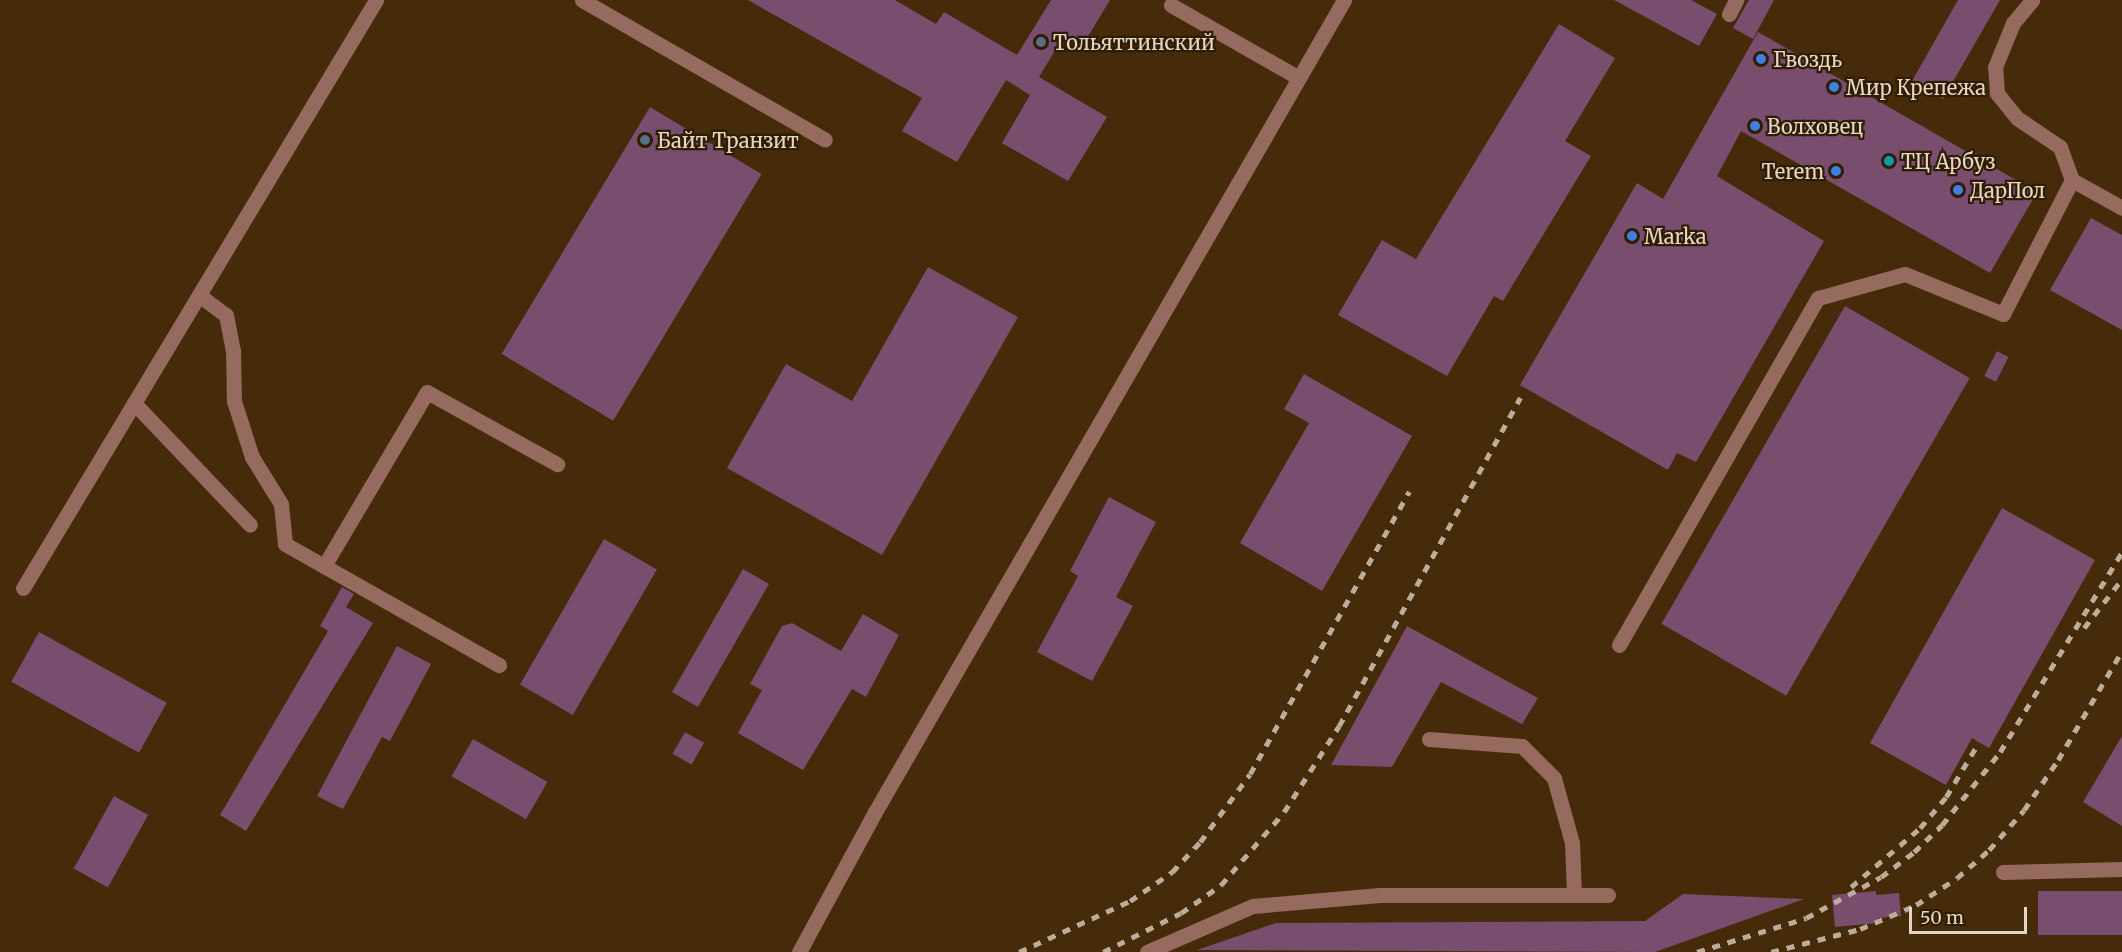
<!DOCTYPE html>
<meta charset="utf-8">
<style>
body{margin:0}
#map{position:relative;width:2122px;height:952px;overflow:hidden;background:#3a250c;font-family:Merriweather,serif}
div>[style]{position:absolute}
.built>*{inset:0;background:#452b0a;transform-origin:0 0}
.building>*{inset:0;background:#784d6e;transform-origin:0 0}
.minor>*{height:15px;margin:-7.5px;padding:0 7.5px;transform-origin:7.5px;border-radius:7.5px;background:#966a5e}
.rail>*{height:4.5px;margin-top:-2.25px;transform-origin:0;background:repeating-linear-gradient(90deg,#bcad9b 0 8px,transparent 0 16px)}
.dots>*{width:16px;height:16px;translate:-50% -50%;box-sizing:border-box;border:3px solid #301c03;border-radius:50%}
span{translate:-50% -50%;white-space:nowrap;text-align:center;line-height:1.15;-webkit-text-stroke:4.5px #301c03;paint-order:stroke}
.poi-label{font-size:20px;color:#e4d7c8}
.left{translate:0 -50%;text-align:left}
.right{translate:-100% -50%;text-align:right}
.scale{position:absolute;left:1909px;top:907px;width:118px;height:27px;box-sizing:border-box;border:3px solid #e4d7c8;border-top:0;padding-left:8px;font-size:18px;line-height:21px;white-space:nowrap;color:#e4d7c8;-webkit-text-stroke:4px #301c03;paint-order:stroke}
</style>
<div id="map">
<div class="built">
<div style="left:0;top:0;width:2122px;height:952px"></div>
</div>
<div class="building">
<div style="clip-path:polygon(748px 0,895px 0,936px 24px,944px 12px,1017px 55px,1051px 0,1110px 0,1081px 48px,1063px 37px,1039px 77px,1107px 117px,1068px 181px,1002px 143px,1030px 95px,1006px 80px,957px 162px,902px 131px,922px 98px)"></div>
<div style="clip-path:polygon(1614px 0,1691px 0,1717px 14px,1699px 46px)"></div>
<div style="clip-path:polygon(1749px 0,1774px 0,1753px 39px,1733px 28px)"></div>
<div style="clip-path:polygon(1958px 0,2000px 0,1943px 99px,1912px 81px)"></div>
<div style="clip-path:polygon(1559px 24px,1615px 58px,1565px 141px,1591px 156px,1503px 301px,1494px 296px,1447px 376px,1338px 315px,1382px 240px,1416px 259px)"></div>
<div style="clip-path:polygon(1758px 32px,2037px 192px,1990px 273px,1741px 131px,1717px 176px,1824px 241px,1696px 462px,1677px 453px,1668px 470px,1520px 385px,1637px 183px,1663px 199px)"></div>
<div style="left:650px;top:107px;width:130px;height:288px;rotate:31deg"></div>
<div style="clip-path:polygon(2091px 218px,2122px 235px,2122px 330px,2050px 290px)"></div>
<div style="clip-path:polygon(928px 267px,1018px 317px,882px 555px,727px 468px,786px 364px,852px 401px)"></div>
<div style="left:1845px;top:306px;width:144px;height:367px;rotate:30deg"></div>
<div style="left:1997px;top:351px;width:13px;height:28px;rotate:27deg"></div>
<div style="clip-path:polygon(1304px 374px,1412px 436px,1322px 591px,1240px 543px,1309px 423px,1284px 409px)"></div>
<div style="clip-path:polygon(1109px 497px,1156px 522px,1116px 597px,1133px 606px,1092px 681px,1037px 652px,1078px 576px,1070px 571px)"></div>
<div style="clip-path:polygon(2002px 508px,2095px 560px,1989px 748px,1972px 738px,1946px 785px,1870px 743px)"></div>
<div style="left:604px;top:539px;width:61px;height:168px;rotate:30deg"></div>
<div style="left:743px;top:569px;width:30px;height:142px;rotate:30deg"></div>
<div style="clip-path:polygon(342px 587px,354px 594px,346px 607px,373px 623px,246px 831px,220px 815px,328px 631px,320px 626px)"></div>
<div style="clip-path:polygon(863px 614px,899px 635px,866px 697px,852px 689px,803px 770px,738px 733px,762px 690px,750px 684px,782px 626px,792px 623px,841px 651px)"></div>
<div style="clip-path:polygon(1407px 626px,1538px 698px,1522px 724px,1441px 682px,1392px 767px,1331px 765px)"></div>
<div style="left:39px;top:632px;width:146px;height:57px;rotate:29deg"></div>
<div style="clip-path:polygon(397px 646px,431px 664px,390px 741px,382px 737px,343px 809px,317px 796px)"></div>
<div style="left:685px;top:732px;width:22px;height:25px;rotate:30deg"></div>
<div style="clip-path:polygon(2122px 736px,2122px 826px,2083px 802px)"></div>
<div style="left:473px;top:739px;width:86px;height:43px;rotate:30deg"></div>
<div style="left:114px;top:796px;width:39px;height:83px;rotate:29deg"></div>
<div style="clip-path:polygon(1876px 891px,1876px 895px,1899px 893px,1901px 916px,1878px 918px,1878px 923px,1835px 927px,1832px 895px)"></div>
<div style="left:2122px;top:891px;width:44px;height:84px;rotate:90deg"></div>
<div style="clip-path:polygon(1683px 894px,1804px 899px,1655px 952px,1197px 950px,1276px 923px,1645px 921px)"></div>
</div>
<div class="minor">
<div style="left:582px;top:0;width:280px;rotate:29.9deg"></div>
<div style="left:1171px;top:5px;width:147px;rotate:29.7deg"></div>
<div style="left:1729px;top:14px;width:16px;rotate:-63deg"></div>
<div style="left:2072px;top:180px;width:57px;rotate:29.2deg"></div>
<div style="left:199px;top:295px;width:34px;rotate:37deg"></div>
<div style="left:226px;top:315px;width:36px;rotate:79deg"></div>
<div style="left:233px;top:350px;width:51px;rotate:88.9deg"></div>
<div style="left:234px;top:401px;width:59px;rotate:72.2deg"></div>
<div style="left:252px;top:457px;width:55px;rotate:58.3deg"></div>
<div style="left:281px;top:504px;width:40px;rotate:84.3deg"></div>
<div style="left:285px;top:544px;width:246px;rotate:29.5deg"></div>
<div style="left:134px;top:403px;width:168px;rotate:46.4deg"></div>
<div style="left:324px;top:566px;width:202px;rotate:-59.4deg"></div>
<div style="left:427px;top:392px;width:149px;rotate:29deg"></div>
<div style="left:23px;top:588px;width:686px;rotate:-59.02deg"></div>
<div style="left:1619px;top:645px;width:400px;rotate:-60.2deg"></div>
<div style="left:1818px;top:298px;width:90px;rotate:-15.4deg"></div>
<div style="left:1905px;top:274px;width:106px;rotate:22.2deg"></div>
<div style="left:2003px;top:314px;width:151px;rotate:-62.8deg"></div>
<div style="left:2072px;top:180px;width:35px;rotate:-110deg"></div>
<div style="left:2060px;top:147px;width:52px;rotate:-146deg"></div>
<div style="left:2017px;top:118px;width:32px;rotate:-129deg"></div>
<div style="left:1997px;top:93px;width:26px;rotate:-94deg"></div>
<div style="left:1995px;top:67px;width:48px;rotate:-67.8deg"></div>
<div style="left:2013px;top:23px;width:30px;rotate:-50deg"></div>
<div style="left:1429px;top:739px;width:93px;rotate:4.3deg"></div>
<div style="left:1522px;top:746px;width:45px;rotate:45deg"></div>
<div style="left:1554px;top:778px;width:67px;rotate:74.5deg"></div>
<div style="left:1572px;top:843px;width:52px;rotate:87.8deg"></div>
<div style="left:2003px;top:872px;width:119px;rotate:-1.4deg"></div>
<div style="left:799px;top:952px;width:159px;rotate:-61.5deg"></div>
<div style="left:875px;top:812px;width:938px;rotate:-59.99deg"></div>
<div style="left:1147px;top:952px;width:116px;rotate:-23.5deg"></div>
<div style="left:1253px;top:906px;width:127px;rotate:-5deg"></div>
<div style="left:1380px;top:895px;width:228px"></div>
</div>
<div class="rail">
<div style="left:2084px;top:628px;width:62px;rotate:-52.2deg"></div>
<div style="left:1851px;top:887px;width:91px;rotate:-40.5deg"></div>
<div style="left:1920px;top:828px;width:40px;rotate:-50deg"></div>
<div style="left:1946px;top:797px;width:64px;rotate:-59deg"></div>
<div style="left:1019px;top:952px;width:122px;rotate:-24.7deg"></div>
<div style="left:1130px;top:901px;width:51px;rotate:-34.6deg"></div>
<div style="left:1172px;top:872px;width:41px;rotate:-47deg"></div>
<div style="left:1200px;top:842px;width:84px;rotate:-53.7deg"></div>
<div style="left:1250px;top:774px;width:324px;rotate:-60.6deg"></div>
<div style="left:1103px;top:952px;width:87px;rotate:-26.6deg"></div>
<div style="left:1181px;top:913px;width:49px;rotate:-35deg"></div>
<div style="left:1221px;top:885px;width:96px;rotate:-49.2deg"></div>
<div style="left:1284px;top:812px;width:102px;rotate:-57.4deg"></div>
<div style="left:1339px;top:726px;width:375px;rotate:-61.1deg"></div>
<div style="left:1697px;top:952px;width:114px;rotate:-17.3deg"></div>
<div style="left:1806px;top:918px;width:85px;rotate:-28.7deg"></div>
<div style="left:1881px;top:877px;width:41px;rotate:-37.1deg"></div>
<div style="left:1914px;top:852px;width:39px;rotate:-44deg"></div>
<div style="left:1942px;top:825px;width:93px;rotate:-51.5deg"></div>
<div style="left:2000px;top:752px;width:234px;rotate:-58.6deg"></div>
<div style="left:1771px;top:952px;width:92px;rotate:-14.5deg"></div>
<div style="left:1860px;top:929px;width:61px;rotate:-23.2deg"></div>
<div style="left:1916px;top:905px;width:49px;rotate:-33.4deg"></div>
<div style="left:1957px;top:878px;width:43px;rotate:-41.2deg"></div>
<div style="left:1989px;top:850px;width:53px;rotate:-48.8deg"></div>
<div style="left:2024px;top:810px;width:60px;rotate:-55.8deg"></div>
<div style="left:2058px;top:760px;width:126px;rotate:-59.6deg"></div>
</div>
<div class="dots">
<div style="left:1041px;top:42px;background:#5c6f8a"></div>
<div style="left:1761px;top:59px;background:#3f7fe0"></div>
<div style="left:1834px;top:87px;background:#3f7fe0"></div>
<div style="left:1755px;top:126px;background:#3f7fe0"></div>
<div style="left:645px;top:140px;background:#5c6f8a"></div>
<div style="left:1889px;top:161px;background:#0f9aa8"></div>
<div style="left:1836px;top:171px;background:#3f7fe0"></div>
<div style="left:1958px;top:190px;background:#3f7fe0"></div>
<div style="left:1632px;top:236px;background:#3f7fe0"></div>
</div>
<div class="poi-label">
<span class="left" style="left:1053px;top:42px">Тольяттинский</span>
<span class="left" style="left:1773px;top:59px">Гвоздь</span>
<span class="left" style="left:1846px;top:87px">Мир Крепежа</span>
<span class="left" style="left:1767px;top:126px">Волховец</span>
<span class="left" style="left:657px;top:140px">Байт Транзит</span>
<span class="left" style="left:1901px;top:161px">ТЦ Арбуз</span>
<span class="right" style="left:1824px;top:171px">Terem</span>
<span class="left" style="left:1970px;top:190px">ДарПол</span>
<span class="left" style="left:1644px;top:236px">Marka</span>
</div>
<div class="scale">50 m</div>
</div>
